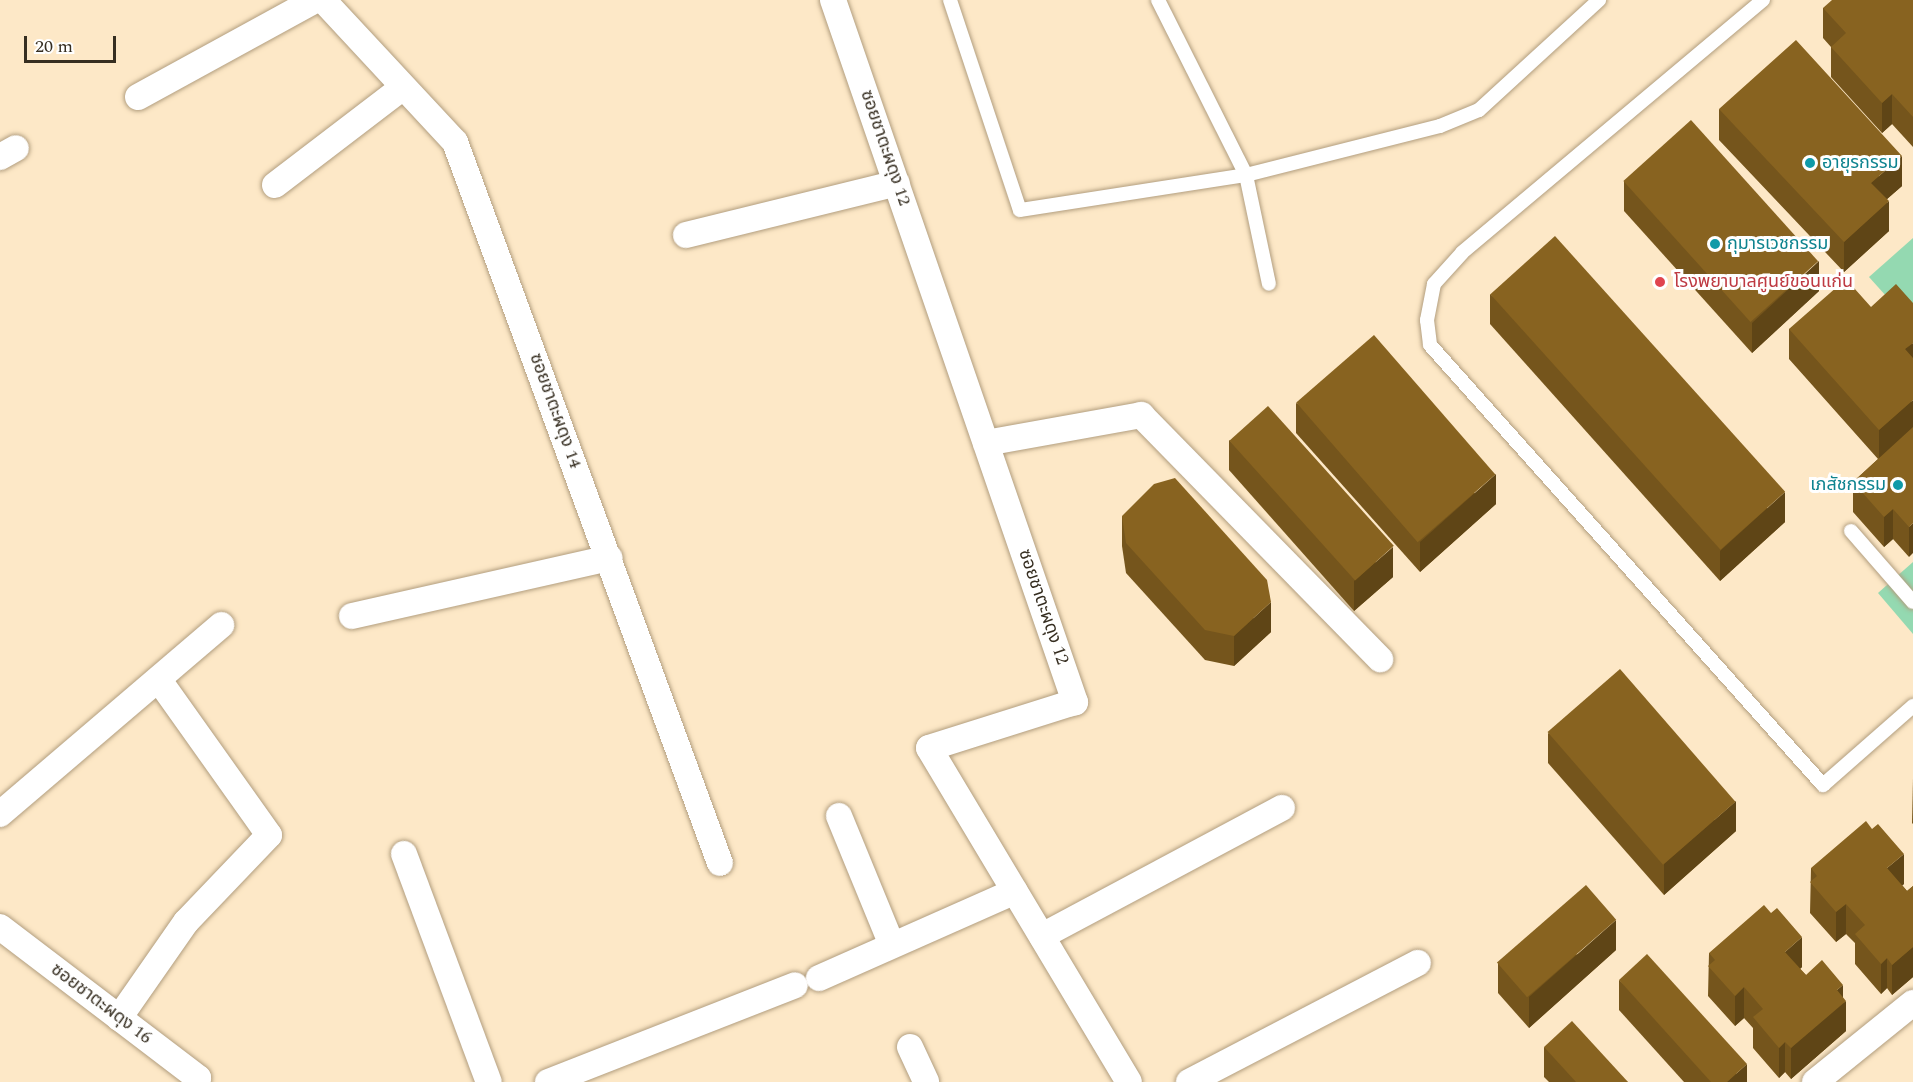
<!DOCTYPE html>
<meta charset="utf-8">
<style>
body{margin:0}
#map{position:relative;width:1913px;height:1082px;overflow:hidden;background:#fde8c7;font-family:Spectral,"Noto Sans Thai",serif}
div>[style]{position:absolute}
.green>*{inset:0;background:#94d9b1}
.roads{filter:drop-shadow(0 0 2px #b29e7f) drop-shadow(0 0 2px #b29e7f)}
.service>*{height:14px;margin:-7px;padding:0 7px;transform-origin:7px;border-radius:7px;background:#fff}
.minor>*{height:26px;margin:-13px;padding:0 13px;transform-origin:13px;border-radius:13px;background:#fff}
.wall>*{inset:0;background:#75551c}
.shaded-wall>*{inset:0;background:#5f4516}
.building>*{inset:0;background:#886320;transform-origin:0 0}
.dots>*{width:16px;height:16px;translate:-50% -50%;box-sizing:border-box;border:3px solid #fff;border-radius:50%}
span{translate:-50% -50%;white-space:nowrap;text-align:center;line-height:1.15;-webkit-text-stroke:6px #fff;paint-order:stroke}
.street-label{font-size:18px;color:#362e21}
.culture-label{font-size:18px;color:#0d838f}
.left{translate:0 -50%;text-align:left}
.right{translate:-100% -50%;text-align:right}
.health-label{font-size:18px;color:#be3a42}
.scale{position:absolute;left:24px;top:36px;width:92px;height:27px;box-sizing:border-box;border:3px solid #362e21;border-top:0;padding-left:8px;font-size:18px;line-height:21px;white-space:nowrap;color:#362e21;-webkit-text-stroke:4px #fff;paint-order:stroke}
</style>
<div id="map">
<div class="green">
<div style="clip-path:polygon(1913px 238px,1913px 326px,1869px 277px)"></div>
<div style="clip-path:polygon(1913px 562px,1913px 634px,1878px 593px)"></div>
</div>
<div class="roads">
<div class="service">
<div style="left:950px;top:0;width:221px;rotate:71.6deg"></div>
<div style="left:1020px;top:210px;width:229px;rotate:-8.8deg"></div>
<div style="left:1246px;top:175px;width:200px;rotate:-14.2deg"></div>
<div style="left:1440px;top:126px;width:42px;rotate:-22.3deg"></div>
<div style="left:1479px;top:110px;width:163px;rotate:-42.5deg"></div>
<div style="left:1158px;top:0;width:196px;rotate:63.3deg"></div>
<div style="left:1246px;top:175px;width:111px;rotate:78.1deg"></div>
<div style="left:1763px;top:0;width:393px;rotate:140deg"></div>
<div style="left:1462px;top:253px;width:42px;rotate:132.1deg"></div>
<div style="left:1434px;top:284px;width:37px;rotate:101deg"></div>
<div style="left:1427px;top:320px;width:25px;rotate:83deg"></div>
<div style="left:1430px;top:345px;width:590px;rotate:48.23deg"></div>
<div style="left:1823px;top:785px;width:120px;rotate:-41.3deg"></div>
<div style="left:1851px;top:531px;width:94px;rotate:48.9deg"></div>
</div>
<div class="minor">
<div style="left:323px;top:0;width:194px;rotate:47.1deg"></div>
<div style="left:455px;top:142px;width:768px;rotate:69.82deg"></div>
<div style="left:833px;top:0;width:743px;rotate:70.98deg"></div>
<div style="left:1075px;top:702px;width:153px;rotate:162.5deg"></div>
<div style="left:929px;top:748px;width:389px;rotate:59.1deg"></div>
<div style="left:138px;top:97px;width:202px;rotate:-28.7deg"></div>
<div style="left:0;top:157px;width:18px;rotate:-29deg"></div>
<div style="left:275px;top:185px;width:161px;rotate:-37.4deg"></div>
<div style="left:686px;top:235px;width:217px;rotate:-13.8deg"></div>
<div style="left:986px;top:443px;width:158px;rotate:-10.2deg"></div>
<div style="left:1141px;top:415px;width:342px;rotate:45.6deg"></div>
<div style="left:352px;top:616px;width:264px;rotate:-12.7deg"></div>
<div style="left:0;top:814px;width:291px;rotate:-40.5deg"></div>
<div style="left:839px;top:816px;width:139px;rotate:67.7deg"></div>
<div style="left:404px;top:854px;width:243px;rotate:69.6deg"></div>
<div style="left:0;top:927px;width:249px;rotate:37.3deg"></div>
<div style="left:198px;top:1078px;width:5px;rotate:127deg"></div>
<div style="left:1042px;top:936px;width:272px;rotate:-28.1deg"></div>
<div style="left:819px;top:978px;width:214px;rotate:-23.9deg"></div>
<div style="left:119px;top:1018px;width:117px;rotate:-55.1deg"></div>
<div style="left:186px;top:922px;width:120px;rotate:-46.3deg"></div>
<div style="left:269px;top:835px;width:191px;rotate:-125.4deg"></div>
<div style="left:910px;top:1047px;width:38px;rotate:65deg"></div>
<div style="left:548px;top:1082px;width:265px;rotate:-21.4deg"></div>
<div style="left:1189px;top:1082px;width:258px;rotate:-27.5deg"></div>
<div style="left:1815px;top:1082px;width:126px;rotate:-38.9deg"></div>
</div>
</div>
<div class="wall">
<div style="clip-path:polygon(1913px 0,1913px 147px,1892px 124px,1882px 133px,1831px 77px,1831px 47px,1823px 38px,1823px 8px)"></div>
<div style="clip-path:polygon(1719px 109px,1902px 186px,1887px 199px,1889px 231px,1844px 272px,1719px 140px)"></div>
<div style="clip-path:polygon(1624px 181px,1819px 291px,1752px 353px,1624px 211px)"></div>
<div style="clip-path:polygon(1490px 294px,1785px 522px,1720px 581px,1490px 324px)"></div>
<div style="clip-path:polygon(1913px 303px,1909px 557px,1893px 539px,1884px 547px,1853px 512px,1853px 482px,1878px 459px,1789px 359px,1789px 329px,1871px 307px)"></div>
<div style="clip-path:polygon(1296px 403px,1496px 504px,1420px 572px,1296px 433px)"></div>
<div style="clip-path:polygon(1229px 440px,1393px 577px,1354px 611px,1229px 470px)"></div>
<div style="clip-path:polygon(1122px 516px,1271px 632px,1234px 666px,1205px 660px,1126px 573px,1122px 546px)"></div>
<div style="clip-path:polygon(1548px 733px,1736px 831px,1664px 895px,1548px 763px)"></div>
<div style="clip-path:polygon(1913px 778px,1913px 824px,1912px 823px)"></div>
<div style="clip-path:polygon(1811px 868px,1904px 884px,1902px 885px,1907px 891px,1913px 886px,1913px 977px,1892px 995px,1887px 988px,1881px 994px,1855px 964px,1855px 943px,1846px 934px,1836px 942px,1810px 913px)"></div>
<div style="clip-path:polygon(1616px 950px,1529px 1028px,1498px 993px,1498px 963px)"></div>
<div style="clip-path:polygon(1709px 953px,1802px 967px,1800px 969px,1806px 975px,1843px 998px,1846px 1031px,1791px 1079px,1785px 1072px,1779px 1078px,1753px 1048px,1753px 1028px,1744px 1018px,1735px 1026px,1708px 996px)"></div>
<div style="clip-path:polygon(1619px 980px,1747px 1082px,1684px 1082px,1619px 1010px)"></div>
<div style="clip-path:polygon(1544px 1047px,1628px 1082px,1549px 1082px,1544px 1077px)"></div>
</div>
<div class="shaded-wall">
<div style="clip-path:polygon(1892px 94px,1892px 124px,1882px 133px,1882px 103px)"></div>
<div style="clip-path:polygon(1902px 156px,1902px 186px,1871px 213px,1871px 183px)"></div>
<div style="clip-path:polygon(1889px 201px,1889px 231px,1844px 272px,1844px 242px)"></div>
<div style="clip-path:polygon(1819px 261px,1819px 291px,1752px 353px,1752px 323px)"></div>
<div style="clip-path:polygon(1913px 343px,1913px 373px,1905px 349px)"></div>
<div style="clip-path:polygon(1913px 400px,1913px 430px,1879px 460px,1879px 430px)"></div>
<div style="clip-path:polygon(1496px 474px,1496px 504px,1420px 572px,1420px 542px)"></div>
<div style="clip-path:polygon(1785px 492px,1785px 522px,1720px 581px,1720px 551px)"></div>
<div style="clip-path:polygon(1893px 509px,1893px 539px,1884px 547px,1884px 517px)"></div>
<div style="clip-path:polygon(1913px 523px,1913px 553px,1909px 557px,1909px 527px)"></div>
<div style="clip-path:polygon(1393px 547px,1393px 577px,1354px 611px,1354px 581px)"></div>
<div style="clip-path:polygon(1271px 602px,1271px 632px,1234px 666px,1234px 636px)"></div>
<div style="clip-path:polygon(1736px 801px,1736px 831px,1664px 895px,1664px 864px)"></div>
<div style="clip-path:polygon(1904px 854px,1904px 884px,1887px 898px,1887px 868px)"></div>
<div style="clip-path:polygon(1846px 904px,1846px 934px,1836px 942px,1836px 912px)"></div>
<div style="clip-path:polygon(1616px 920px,1616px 950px,1529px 1028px,1529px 997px)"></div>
<div style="clip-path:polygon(1802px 937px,1802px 967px,1785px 982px,1785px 952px)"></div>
<div style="clip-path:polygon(1913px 947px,1913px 977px,1892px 995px,1892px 965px)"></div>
<div style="clip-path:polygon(1887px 958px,1887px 988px,1881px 994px,1881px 964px)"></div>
<div style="clip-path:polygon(1843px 985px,1843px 1003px,1846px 1001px,1846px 1031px,1791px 1079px,1791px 1048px,1837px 990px)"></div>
<div style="clip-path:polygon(1744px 987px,1744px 1018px,1735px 1026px,1735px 996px)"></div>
<div style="clip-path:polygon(1785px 1042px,1785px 1072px,1779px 1078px,1779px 1048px)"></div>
<div style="clip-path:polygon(1747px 1064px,1747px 1082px,1727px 1082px)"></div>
</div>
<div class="building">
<div style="clip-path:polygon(1832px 0,1913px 0,1913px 117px,1892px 94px,1882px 103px,1831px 47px,1846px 33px,1823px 8px)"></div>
<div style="clip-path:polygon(1796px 40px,1902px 156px,1871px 183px,1889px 201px,1844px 242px,1719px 109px)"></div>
<div style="left:1691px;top:120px;width:190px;height:91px;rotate:48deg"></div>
<div style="left:1555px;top:236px;width:344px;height:87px;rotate:48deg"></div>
<div style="clip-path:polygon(1846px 279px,1871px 307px,1896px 284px,1913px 303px,1913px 343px,1905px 349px,1913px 358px,1913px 400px,1879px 430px,1789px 329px)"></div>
<div style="left:1374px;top:335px;width:185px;height:103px;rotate:49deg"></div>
<div style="left:1268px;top:406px;width:188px;height:52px;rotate:48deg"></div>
<div style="clip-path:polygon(1913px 427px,1913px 523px,1909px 527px,1893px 509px,1884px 517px,1853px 482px)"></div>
<div style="clip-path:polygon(1175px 478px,1267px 580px,1271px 602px,1234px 636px,1205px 630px,1126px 543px,1122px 516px,1154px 484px)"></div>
<div style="left:1620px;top:669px;width:176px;height:96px;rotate:49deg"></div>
<div style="clip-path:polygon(1866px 821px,1872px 829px,1878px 824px,1904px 854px,1887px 868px,1907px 891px,1913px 886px,1913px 947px,1892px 965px,1887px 958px,1881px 964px,1855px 934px,1865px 925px,1846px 904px,1836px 912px,1810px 882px,1817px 876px,1811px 868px)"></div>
<div style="left:1586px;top:885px;width:46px;height:118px;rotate:49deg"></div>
<div style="clip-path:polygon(1764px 905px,1771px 913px,1777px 908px,1802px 937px,1785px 952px,1806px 975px,1822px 960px,1843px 985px,1837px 990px,1846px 1001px,1791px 1048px,1785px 1042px,1779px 1048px,1753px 1017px,1763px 1009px,1744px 987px,1735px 996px,1708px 966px,1715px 960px,1709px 953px)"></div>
<div style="clip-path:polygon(1647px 954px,1747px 1064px,1727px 1082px,1711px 1082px,1619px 980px)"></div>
<div style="clip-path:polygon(1572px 1021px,1628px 1082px,1576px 1082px,1544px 1047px)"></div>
</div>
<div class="dots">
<div style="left:1810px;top:163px;background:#0f9aa8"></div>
<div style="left:1715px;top:244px;background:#0f9aa8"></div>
<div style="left:1660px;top:282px;background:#e0444e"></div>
<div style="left:1898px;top:485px;background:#0f9aa8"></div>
</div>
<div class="street-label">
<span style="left:885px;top:148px;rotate:71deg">ซอยชาตะผดุง 12</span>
<span style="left:555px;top:411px;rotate:70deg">ซอยชาตะผดุง 14</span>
<span style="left:1043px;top:607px;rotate:71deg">ซอยชาตะผดุง 12</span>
<span style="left:101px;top:1004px;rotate:37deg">ซอยชาตะผดุง 16</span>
</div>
<div class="culture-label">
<span class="left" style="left:1822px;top:163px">อายุรกรรม</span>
<span class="left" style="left:1727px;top:244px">กุมารเวชกรรม</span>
<span class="right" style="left:1886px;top:485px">เภสัชกรรม</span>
</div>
<div class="health-label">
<span class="left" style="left:1674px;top:282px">โรงพยาบาลศูนย์ขอนแก่น</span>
</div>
<div class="scale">20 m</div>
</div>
